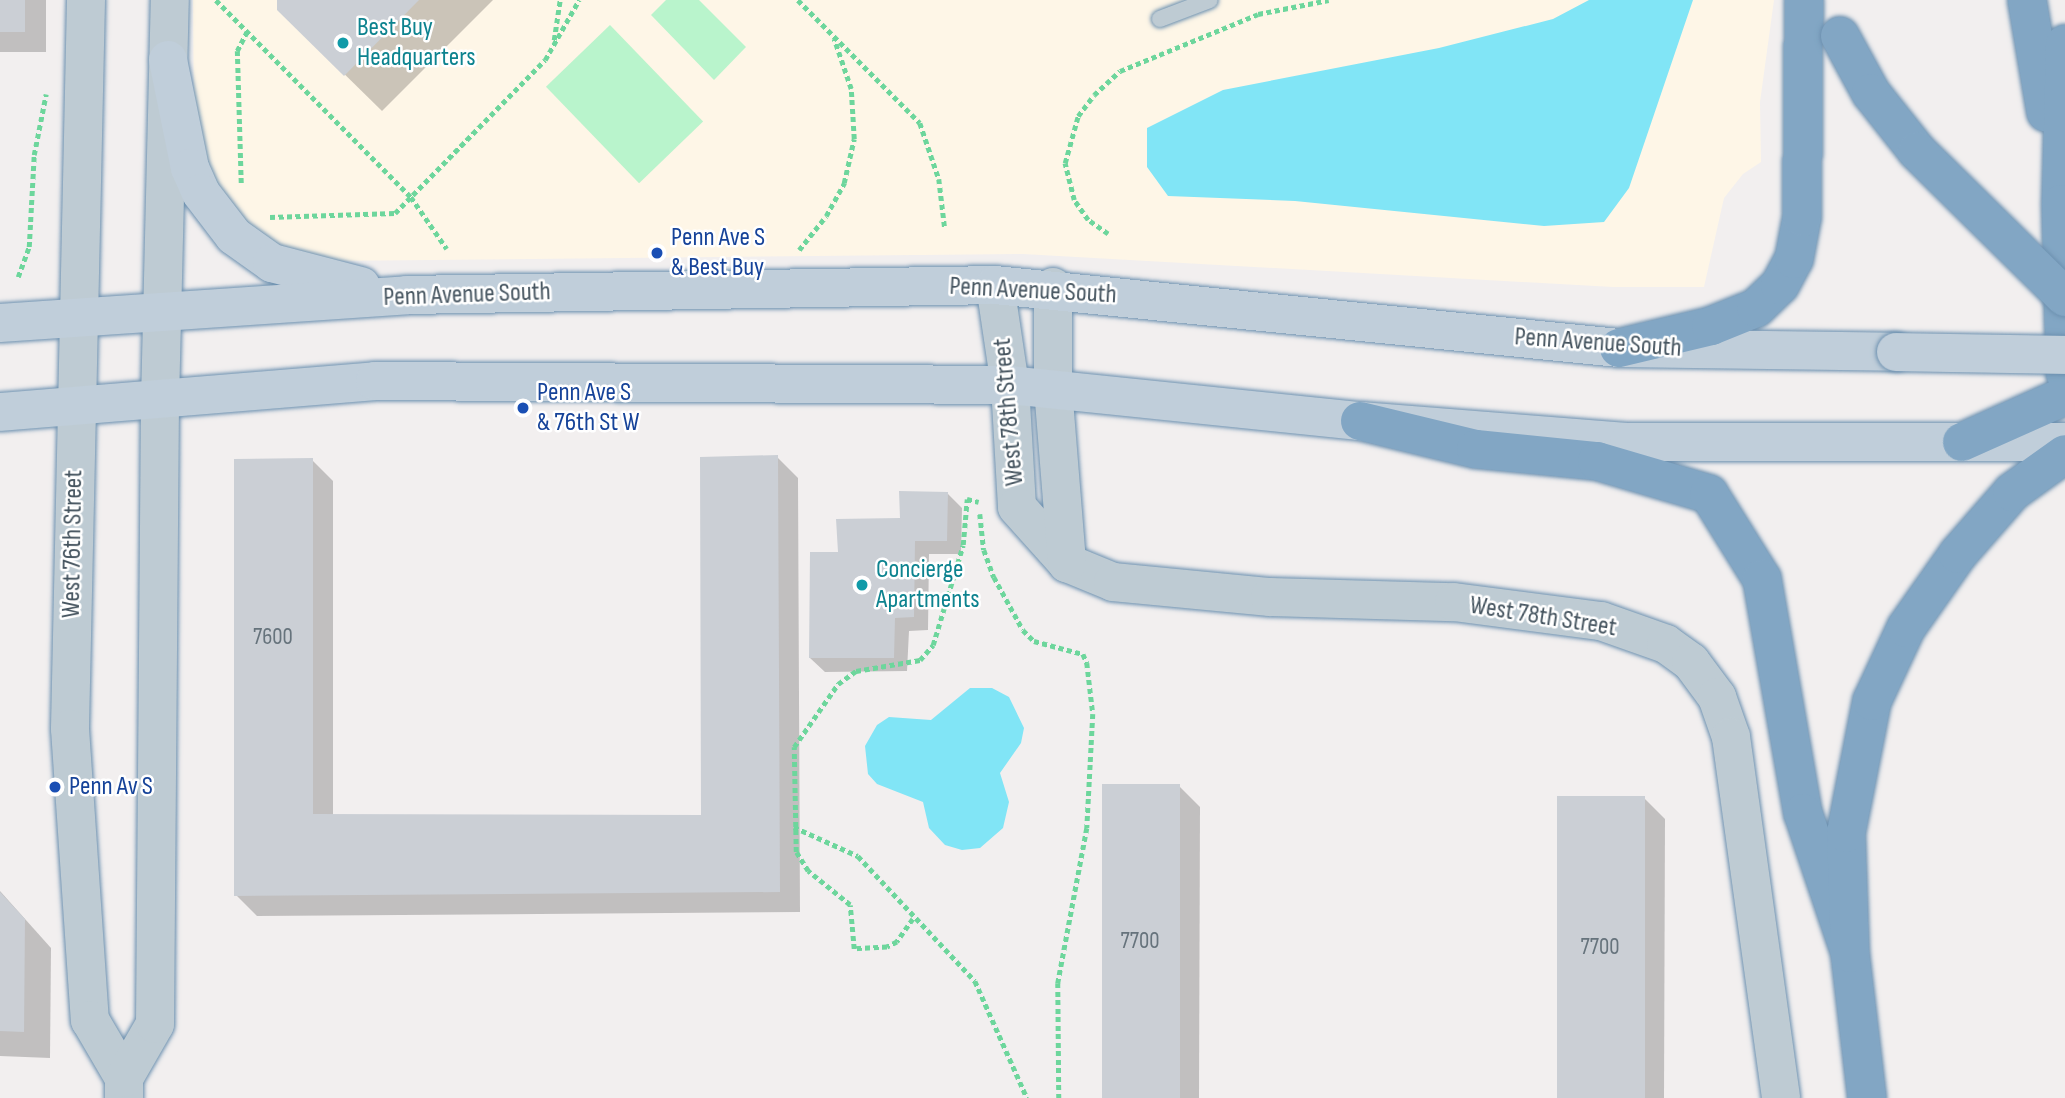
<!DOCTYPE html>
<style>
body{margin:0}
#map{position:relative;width:2065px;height:1098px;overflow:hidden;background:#f2efef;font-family:"Sofia Sans Condensed",sans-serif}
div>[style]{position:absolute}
.commercial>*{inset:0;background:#fef6e7}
.green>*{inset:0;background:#b9f4cc;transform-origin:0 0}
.water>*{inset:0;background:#81e5f6}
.shadow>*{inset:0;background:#0003;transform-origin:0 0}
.building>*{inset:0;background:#cbcfd5;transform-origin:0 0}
.path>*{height:4.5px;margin-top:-2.25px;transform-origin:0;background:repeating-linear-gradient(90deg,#6dd69c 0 5px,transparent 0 8.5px)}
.roads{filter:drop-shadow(0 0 2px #6d91b0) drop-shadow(0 0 2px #6d91b0)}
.service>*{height:16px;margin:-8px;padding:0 8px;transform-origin:8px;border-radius:8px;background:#becbd3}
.tertiary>*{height:38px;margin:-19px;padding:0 19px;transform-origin:19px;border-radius:19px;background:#becbd3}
.secondary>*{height:38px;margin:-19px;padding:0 19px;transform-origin:19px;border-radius:19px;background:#c0ceda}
.motorway>*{height:38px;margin:-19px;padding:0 19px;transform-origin:19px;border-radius:19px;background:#82a6c4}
.bridges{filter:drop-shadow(0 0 2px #6d91b0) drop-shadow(0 0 2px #6d91b0)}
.secondary-bridge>*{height:38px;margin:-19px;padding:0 19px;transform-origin:19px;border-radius:19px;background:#c0ceda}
.motorway-bridge>*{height:38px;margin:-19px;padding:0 19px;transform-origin:19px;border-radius:19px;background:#82a6c4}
.dots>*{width:19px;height:19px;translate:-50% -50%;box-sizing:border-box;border:4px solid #fff;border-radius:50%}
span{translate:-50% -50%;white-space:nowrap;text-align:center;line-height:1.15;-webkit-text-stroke:5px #fff;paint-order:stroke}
.number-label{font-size:23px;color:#66737c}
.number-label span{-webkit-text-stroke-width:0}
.culture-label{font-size:26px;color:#0d838f}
.left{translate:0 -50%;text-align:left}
.transit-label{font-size:26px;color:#164399}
.street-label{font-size:26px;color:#45545f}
</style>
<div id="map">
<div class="commercial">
<div style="clip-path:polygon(193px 0,1774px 0,1760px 102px,1761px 162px,1743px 174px,1724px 198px,1704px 287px,1613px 287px,1023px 254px,325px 261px,270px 249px,221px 198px,194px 128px)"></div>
</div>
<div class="green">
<div style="clip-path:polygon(666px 0,699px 0,746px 47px,714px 80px,651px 15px)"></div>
<div style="left:610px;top:25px;width:134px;height:89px;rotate:46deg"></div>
</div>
<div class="water">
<div style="clip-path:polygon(1589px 0,1693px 0,1629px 188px,1604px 222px,1544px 226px,1295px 201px,1168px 196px,1147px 167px,1147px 128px,1223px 90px,1439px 48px,1553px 19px)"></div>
<div style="clip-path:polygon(970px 688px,992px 688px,1009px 697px,1024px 728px,1021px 743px,1000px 773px,1009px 802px,1003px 828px,980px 848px,962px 850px,945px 845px,929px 828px,923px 802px,877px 784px,868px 774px,865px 746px,877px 725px,889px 717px,931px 720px)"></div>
</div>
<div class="shadow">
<div style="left:0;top:0;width:46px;height:52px"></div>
<div style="clip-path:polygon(278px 0,493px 0,382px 111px,278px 9px)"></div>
<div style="clip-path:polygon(777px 457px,798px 478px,800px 912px,257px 916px,236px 895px,312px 460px,333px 481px,333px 816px,703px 817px)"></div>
<div style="clip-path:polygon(948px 494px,962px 508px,961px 554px,929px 554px,928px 630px,909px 631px,907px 671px,825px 672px,810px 658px,839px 554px)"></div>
<div style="clip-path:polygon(1179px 786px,1200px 807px,1199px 1098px,1102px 1098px)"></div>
<div style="clip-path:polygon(1644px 798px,1665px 819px,1664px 1098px,1557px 1098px)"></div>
<div style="clip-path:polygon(0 891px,51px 948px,50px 1058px,0 1056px)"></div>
</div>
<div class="building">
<div style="left:0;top:0;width:25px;height:32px"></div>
<div style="clip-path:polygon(277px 0,419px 0,344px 76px,277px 10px)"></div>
<div style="clip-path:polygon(778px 455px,780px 892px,234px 896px,234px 459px,313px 458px,313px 814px,701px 815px,700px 457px)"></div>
<div style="clip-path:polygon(899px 491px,948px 492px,947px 541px,915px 541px,914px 617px,895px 618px,894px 658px,809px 658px,810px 552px,838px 552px,836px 519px,900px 518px)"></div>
<div style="left:1102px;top:784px;width:78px;height:314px"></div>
<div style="left:1557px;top:796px;width:88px;height:302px"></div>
<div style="clip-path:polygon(0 892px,25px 919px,24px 1032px,0 1031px)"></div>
</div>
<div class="path">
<div style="left:216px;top:0;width:277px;rotate:45.3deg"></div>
<div style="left:411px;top:197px;width:63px;rotate:55.3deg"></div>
<div style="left:798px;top:0;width:173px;rotate:45.2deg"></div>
<div style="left:920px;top:123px;width:59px;rotate:71.3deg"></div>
<div style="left:939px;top:179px;width:50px;rotate:83.2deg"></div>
<div style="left:554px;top:40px;width:40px;rotate:-81.5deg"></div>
<div style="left:241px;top:183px;width:132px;rotate:-91.7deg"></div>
<div style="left:237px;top:51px;width:22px;rotate:-63deg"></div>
<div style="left:270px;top:217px;width:125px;rotate:-1.8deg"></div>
<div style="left:395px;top:213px;width:214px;rotate:-45.6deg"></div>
<div style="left:545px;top:60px;width:69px;rotate:-60.5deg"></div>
<div style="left:1108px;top:234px;width:24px;rotate:-145deg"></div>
<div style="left:1088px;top:220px;width:24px;rotate:-125deg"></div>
<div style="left:1074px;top:200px;width:38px;rotate:-104deg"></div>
<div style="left:1065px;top:163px;width:49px;rotate:-74.5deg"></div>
<div style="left:1078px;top:116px;width:26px;rotate:-53deg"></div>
<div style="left:1094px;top:95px;width:35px;rotate:-43deg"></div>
<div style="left:1120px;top:71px;width:149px;rotate:-22.4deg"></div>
<div style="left:1258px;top:14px;width:72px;rotate:-11.2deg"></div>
<div style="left:799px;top:250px;width:43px;rotate:-51.5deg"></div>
<div style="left:826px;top:216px;width:38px;rotate:-61deg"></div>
<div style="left:844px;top:183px;width:45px;rotate:-77.2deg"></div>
<div style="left:854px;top:139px;width:50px;rotate:-93.4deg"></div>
<div style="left:851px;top:89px;width:53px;rotate:-108.8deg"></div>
<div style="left:18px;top:277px;width:32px;rotate:-70deg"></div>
<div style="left:29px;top:247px;width:92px;rotate:-86.9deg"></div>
<div style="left:34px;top:155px;width:62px;rotate:-78.9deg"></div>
<div style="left:980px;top:514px;width:36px;rotate:84deg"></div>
<div style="left:984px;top:550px;width:29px;rotate:70deg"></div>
<div style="left:994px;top:577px;width:60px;rotate:61.3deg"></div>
<div style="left:1023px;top:630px;width:16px;rotate:45deg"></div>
<div style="left:1034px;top:641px;width:51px;rotate:14.9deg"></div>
<div style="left:1083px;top:654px;width:10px;rotate:66deg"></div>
<div style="left:1087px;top:663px;width:51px;rotate:83.3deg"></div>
<div style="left:1093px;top:714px;width:114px;rotate:93deg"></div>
<div style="left:1087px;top:828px;width:158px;rotate:100.6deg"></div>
<div style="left:1058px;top:983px;width:115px;rotate:89.5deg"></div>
<div style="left:794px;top:827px;width:70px;rotate:24.4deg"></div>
<div style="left:858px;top:856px;width:171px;rotate:46.9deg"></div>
<div style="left:975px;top:981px;width:128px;rotate:66deg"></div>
<div style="left:913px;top:919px;width:28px;rotate:125deg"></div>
<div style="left:897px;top:942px;width:11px;rotate:153deg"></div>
<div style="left:887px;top:947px;width:33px;rotate:177deg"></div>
<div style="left:854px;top:949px;width:44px;rotate:-95.2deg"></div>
<div style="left:850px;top:905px;width:54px;rotate:-141deg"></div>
<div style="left:808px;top:871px;width:22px;rotate:-122deg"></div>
<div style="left:796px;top:852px;width:105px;rotate:-91.1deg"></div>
<div style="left:794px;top:747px;width:77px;rotate:-55.1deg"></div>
<div style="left:838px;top:684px;width:22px;rotate:-36deg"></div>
<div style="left:856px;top:671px;width:65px;rotate:-9.8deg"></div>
<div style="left:920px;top:660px;width:20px;rotate:-49deg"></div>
<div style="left:933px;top:645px;width:104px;rotate:-73.3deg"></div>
<div style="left:963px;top:545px;width:46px;rotate:-85deg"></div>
<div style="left:967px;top:499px;width:12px;rotate:14deg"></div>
</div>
<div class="roads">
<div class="service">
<div style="left:1160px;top:19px;width:53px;rotate:-20.8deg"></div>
</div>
<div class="tertiary">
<div style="left:86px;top:0;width:729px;rotate:91.26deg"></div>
<div style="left:70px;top:729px;width:292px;rotate:86.1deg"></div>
<div style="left:90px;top:1020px;width:67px;rotate:59.6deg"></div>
<div style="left:124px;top:1078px;width:20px;rotate:90deg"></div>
<div style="left:995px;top:285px;width:101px;rotate:81.5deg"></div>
<div style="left:1010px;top:385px;width:122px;rotate:86.7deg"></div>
<div style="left:1017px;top:507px;width:75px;rotate:48.2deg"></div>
<div style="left:1067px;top:563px;width:50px;rotate:22.4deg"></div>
<div style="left:1113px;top:582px;width:158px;rotate:5.5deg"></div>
<div style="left:1270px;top:597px;width:184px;rotate:1.6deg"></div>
<div style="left:1454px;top:602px;width:148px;rotate:7.4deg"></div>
<div style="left:1601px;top:621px;width:69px;rotate:19.5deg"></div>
<div style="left:1666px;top:644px;width:31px;rotate:36deg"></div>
<div style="left:1691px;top:662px;width:44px;rotate:53.4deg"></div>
<div style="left:1717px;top:697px;width:42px;rotate:70.7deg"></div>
<div style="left:1731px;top:737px;width:364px;rotate:82.1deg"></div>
<div style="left:1053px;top:287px;width:101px;rotate:90deg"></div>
<div style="left:1053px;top:388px;width:176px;rotate:85.4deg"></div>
<div style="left:124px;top:1078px;width:62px;rotate:-60.1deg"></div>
<div style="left:155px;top:1024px;width:623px;rotate:-89.54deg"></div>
<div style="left:160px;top:401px;width:401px;rotate:-88.6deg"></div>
</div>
<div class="secondary">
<div style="left:168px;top:60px;width:110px;rotate:78.5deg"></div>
<div style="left:190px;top:168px;width:27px;rotate:66deg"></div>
<div style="left:201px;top:193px;width:54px;rotate:52.5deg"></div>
<div style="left:234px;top:236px;width:47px;rotate:35.4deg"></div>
<div style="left:272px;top:263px;width:92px;rotate:14.5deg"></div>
<div style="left:0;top:323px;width:408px;rotate:-3.9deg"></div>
<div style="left:407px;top:295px;width:588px;rotate:-0.97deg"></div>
<div style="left:995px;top:285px;width:627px;rotate:5.77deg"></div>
<div style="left:1619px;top:348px;width:277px;rotate:0.8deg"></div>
<div style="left:0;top:412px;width:376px;rotate:-4.7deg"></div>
<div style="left:375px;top:381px;width:635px;rotate:0.36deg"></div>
<div style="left:1010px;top:385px;width:352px;rotate:5.9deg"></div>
<div style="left:1360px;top:421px;width:270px;rotate:4.5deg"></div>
<div style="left:1629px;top:442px;width:436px"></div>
</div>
<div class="motorway">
<div style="left:2027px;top:0;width:114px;rotate:80.4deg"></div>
<div style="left:2065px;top:44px;width:160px;rotate:91.4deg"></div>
<div style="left:2061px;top:204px;width:169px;rotate:88.6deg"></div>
<div style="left:1619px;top:348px;width:95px;rotate:-13.4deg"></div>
<div style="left:1711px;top:326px;width:48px;rotate:-21.8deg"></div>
<div style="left:1756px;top:308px;width:33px;rotate:-44deg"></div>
<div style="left:1780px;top:285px;width:30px;rotate:-62deg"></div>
<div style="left:1794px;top:259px;width:43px;rotate:-79.2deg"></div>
<div style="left:1802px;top:217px;width:217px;rotate:-89.5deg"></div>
<div style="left:1360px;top:421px;width:119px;rotate:13.6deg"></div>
<div style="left:1476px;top:449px;width:122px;rotate:5.7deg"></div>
<div style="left:1597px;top:461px;width:117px;rotate:16.4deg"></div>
<div style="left:1709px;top:494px;width:100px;rotate:58.1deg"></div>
<div style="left:1762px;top:579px;width:238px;rotate:80.1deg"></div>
<div style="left:1803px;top:813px;width:148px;rotate:71.4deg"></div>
<div style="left:1962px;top:442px;width:113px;rotate:-24.1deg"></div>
<div style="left:1867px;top:1098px;width:146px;rotate:-96.7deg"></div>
<div style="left:1850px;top:953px;width:120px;rotate:-91.9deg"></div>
<div style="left:1846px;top:833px;width:135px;rotate:-78.9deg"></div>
<div style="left:1872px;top:701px;width:81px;rotate:-65deg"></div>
<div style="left:1906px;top:628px;width:90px;rotate:-54.9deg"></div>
<div style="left:1958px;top:554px;width:82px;rotate:-48.9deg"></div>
<div style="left:2012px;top:492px;width:65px;rotate:-35.6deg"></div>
</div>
</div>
<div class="bridges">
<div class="secondary-bridge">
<div style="left:1896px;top:352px;width:169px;rotate:1deg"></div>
</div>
<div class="motorway-bridge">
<div style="left:1840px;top:36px;width:65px;rotate:61.5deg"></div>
<div style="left:1871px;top:93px;width:74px;rotate:51.6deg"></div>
<div style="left:1917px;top:151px;width:208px;rotate:44.6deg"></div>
</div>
</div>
<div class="dots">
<div style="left:343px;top:43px;background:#0f9aa8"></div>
<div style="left:657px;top:253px;background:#1a4fb4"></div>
<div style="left:523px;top:408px;background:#1a4fb4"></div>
<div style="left:862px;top:585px;background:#0f9aa8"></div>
<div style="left:55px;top:787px;background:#1a4fb4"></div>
</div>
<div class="number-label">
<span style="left:273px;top:637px">7600</span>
<span style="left:1140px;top:941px">7700</span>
<span style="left:1600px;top:947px">7700</span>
</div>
<div class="culture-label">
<span class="left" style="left:357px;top:43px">Best Buy<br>Headquarters</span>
<span class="left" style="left:876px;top:585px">Concierge<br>Apartments</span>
</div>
<div class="transit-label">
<span class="left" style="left:671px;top:253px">Penn Ave S<br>&amp; Best Buy</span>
<span class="left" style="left:537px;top:408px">Penn Ave S<br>&amp; 76th St W</span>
<span class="left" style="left:69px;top:787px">Penn Av S</span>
</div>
<div class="street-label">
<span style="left:1033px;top:291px;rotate:3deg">Penn Avenue South</span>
<span style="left:467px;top:295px;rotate:-2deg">Penn Avenue South</span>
<span style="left:1598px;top:343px;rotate:4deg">Penn Avenue South</span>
<span style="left:1009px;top:412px;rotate:-95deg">West 78th Street</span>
<span style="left:73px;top:544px;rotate:-89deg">West 76th Street</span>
<span style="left:1543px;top:617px;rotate:9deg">West 78th Street</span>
</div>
</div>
